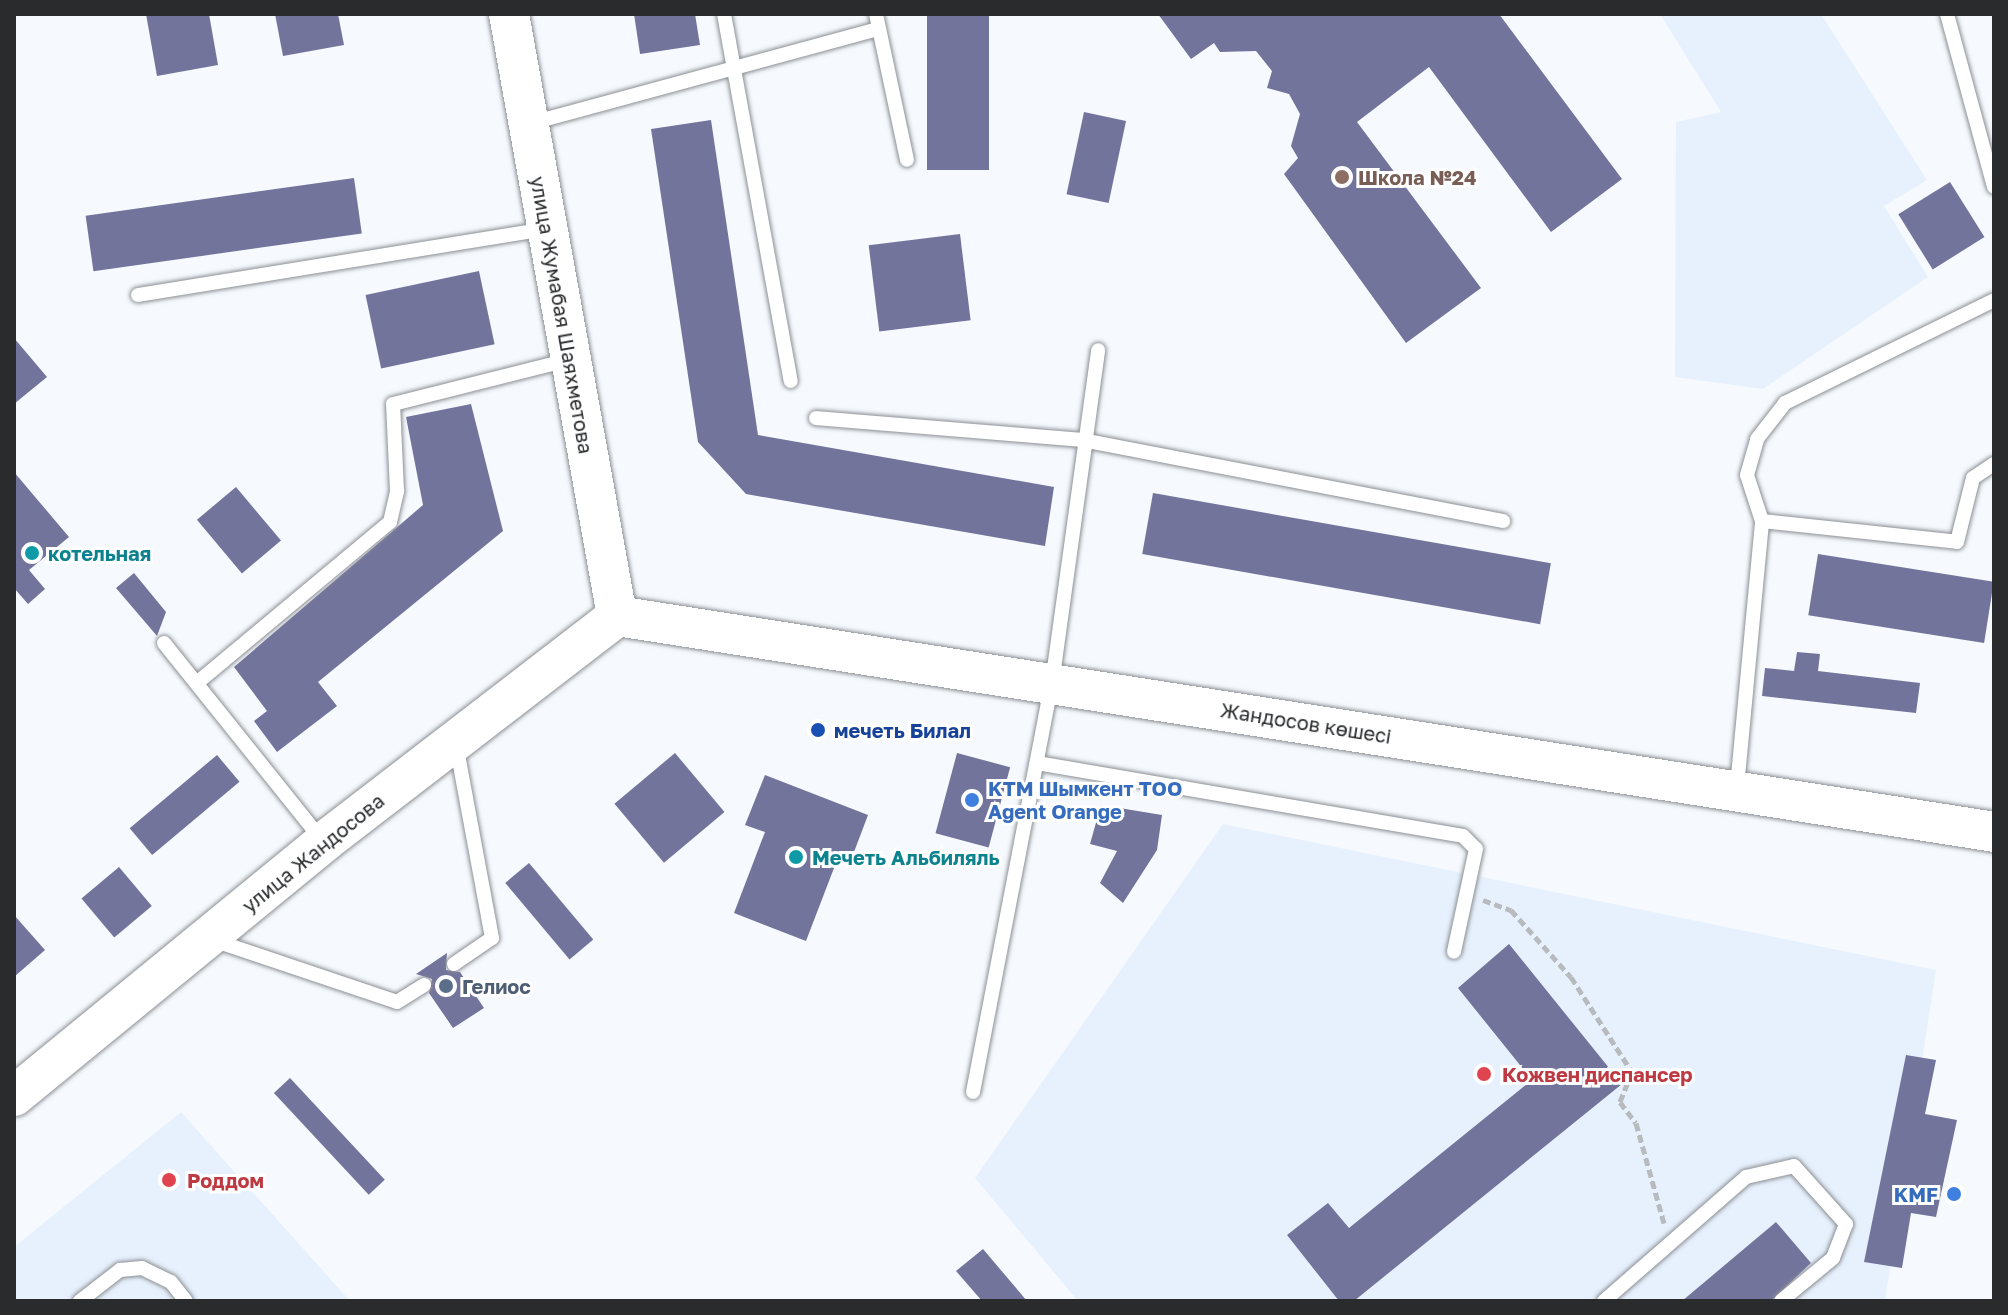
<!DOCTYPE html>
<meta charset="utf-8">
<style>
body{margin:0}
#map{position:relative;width:2008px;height:1315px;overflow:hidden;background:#f6fafe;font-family:"Golos Text",sans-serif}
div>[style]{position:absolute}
.built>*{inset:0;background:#e7f1fd}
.building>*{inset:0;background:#73749c;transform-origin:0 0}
.path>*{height:5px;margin-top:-2.5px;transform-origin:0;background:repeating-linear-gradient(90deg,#b7bbbe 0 8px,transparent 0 12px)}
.roads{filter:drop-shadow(0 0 2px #8b8f94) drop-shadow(0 0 2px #8b8f94)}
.lane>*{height:14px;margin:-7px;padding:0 7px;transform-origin:7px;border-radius:7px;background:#fff}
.secondary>*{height:40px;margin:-20px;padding:0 20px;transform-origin:20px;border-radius:20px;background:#fff}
.dots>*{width:22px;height:22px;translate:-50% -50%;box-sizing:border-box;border:4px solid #fff;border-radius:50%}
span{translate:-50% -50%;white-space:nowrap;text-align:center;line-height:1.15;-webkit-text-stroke:6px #fff;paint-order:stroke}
.education-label{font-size:20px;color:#785e54;font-weight:700}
.left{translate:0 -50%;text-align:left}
.street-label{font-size:20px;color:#292b2d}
.culture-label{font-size:20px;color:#0d838f;font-weight:700}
.transit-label{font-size:20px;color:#164399;font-weight:700}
.shop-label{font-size:20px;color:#366cbe;font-weight:700}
.right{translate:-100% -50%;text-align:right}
.service-label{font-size:20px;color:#4e5e75;font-weight:700}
.health-label{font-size:20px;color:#be3a42;font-weight:700}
.frame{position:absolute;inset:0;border:16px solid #292b2d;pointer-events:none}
</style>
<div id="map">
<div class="built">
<div style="clip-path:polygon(1660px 14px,1821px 14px,1927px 180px,1884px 206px,1928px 277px,1763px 389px,1675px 377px,1676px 122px,1721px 112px)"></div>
<div style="clip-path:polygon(1223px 824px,1936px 970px,1885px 1301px,1078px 1301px,975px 1178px)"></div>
<div style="clip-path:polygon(181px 1112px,350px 1301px,14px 1301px,14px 1247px)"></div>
</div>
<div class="building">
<div style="clip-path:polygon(146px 14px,209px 14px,218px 65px,157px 76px)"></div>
<div style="clip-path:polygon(275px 14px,338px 14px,344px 45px,283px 56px)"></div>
<div style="clip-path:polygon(634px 14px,695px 14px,700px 45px,640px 54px)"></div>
<div style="left:927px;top:14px;width:62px;height:156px"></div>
<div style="clip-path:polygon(1158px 14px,1499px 14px,1622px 179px,1551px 232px,1429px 67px,1357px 122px,1481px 288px,1406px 343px,1284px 174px,1298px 158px,1291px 146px,1300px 114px,1289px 94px,1267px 88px,1272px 71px,1256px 51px,1220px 52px,1214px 43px,1191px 59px)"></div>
<div style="left:1084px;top:112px;width:43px;height:84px;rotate:12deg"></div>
<div style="clip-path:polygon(711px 120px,758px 435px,1054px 487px,1045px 546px,746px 494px,698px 442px,651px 129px)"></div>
<div style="left:354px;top:178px;width:56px;height:271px;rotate:82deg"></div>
<div style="left:1950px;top:182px;width:65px;height:61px;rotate:58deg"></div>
<div style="left:960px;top:234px;width:87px;height:92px;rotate:83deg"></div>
<div style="left:479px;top:271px;width:75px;height:116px;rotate:78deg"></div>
<div style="clip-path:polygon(14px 338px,47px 377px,14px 404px)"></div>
<div style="clip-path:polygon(471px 404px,503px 531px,318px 682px,337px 706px,277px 752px,254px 721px,267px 711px,234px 667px,423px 505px,406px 417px)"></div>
<div style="clip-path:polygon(14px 472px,69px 537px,29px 570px,45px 589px,28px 604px,14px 588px)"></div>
<div style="left:236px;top:487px;width:70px;height:51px;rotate:50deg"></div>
<div style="left:1153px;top:493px;width:404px;height:62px;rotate:10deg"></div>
<div style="left:1818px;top:554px;width:178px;height:62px;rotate:9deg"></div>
<div style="clip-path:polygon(134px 573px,166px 612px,157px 636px,116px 588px)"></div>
<div style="clip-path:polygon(1797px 652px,1820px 654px,1818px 671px,1920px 683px,1916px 713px,1762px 696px,1765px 668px,1794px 671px)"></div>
<div style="left:675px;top:753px;width:77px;height:79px;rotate:50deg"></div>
<div style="left:957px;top:753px;width:55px;height:83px;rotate:15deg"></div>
<div style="left:217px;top:755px;width:35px;height:114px;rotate:50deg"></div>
<div style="clip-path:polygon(765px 775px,868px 815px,851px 860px,839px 855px,806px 941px,734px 913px,765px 832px,745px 825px)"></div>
<div style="clip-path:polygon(1101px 805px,1162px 815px,1157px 850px,1123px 903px,1100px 883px,1117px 851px,1090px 844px)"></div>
<div style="left:529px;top:863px;width:100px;height:31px;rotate:50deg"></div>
<div style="left:119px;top:867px;width:51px;height:49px;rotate:50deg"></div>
<div style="clip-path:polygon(14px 915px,45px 950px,14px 977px)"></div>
<div style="clip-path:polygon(1509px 944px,1622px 1084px,1354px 1301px,1339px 1301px,1287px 1235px,1328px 1203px,1349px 1228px,1532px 1080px,1458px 988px)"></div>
<div style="clip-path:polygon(447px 953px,446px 970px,460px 972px,484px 1008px,453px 1028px,429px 993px,432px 979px,416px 974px)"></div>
<div style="clip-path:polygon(1906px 1055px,1936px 1060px,1925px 1114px,1957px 1120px,1936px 1217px,1911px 1213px,1902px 1268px,1864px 1262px)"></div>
<div style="left:290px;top:1078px;width:139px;height:22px;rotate:47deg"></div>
<div style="clip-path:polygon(1776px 1222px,1811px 1263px,1771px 1301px,1682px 1301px)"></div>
<div style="clip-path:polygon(983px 1249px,1027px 1301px,982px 1301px,956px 1271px)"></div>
</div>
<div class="path">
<div style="left:1483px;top:900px;width:30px;rotate:20deg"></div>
<div style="left:1511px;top:910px;width:90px;rotate:48.2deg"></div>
<div style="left:1571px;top:977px;width:113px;rotate:57.3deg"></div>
<div style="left:1632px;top:1072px;width:32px;rotate:112deg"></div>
<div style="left:1620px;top:1102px;width:26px;rotate:53deg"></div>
<div style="left:1636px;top:1123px;width:104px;rotate:74.4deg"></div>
</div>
<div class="roads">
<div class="lane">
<div style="left:724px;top:14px;width:373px;rotate:79.7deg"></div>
<div style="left:876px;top:14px;width:149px;rotate:78deg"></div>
<div style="left:1947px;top:14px;width:179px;rotate:74.8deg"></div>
<div style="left:532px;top:123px;width:359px;rotate:-15.2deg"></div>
<div style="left:138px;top:295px;width:413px;rotate:-9.2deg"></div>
<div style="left:816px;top:418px;width:267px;rotate:4.7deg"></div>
<div style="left:1082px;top:440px;width:429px;rotate:10.9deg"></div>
<div style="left:1762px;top:521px;width:196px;rotate:6.1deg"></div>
<div style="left:1957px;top:542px;width:66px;rotate:-76deg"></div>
<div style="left:1973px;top:478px;width:25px;rotate:-34deg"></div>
<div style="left:164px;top:643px;width:251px;rotate:51.3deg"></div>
<div style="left:198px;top:682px;width:250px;rotate:-39.8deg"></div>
<div style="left:390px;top:522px;width:32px;rotate:-77deg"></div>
<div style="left:397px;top:491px;width:87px;rotate:-92.6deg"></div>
<div style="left:393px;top:404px;width:180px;rotate:-14.1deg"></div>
<div style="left:1037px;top:763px;width:432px;rotate:9.7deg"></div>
<div style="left:1463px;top:836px;width:18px;rotate:45deg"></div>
<div style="left:1476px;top:849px;width:105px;rotate:102.1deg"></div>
<div style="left:1737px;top:787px;width:267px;rotate:-84.6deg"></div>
<div style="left:1762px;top:521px;width:48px;rotate:-108.1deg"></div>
<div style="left:1747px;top:475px;width:37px;rotate:-74deg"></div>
<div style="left:1757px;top:439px;width:46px;rotate:-52.1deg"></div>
<div style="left:1785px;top:403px;width:233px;rotate:-26.2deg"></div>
<div style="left:213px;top:940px;width:194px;rotate:18.6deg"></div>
<div style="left:397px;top:1002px;width:32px;rotate:-32deg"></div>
<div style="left:454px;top:964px;width:46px;rotate:-34.4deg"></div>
<div style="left:492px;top:938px;width:197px;rotate:-100.5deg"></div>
<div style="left:973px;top:1092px;width:417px;rotate:-79.1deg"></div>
<div style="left:1052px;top:683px;width:336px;rotate:-82.1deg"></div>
<div style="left:80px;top:1301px;width:51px;rotate:-37.8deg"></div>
<div style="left:120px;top:1270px;width:22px;rotate:-5deg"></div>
<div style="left:142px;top:1268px;width:32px;rotate:26deg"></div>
<div style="left:171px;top:1282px;width:24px;rotate:52deg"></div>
<div style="left:1604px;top:1301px;width:189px;rotate:-41.1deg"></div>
<div style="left:1746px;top:1177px;width:49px;rotate:-12.9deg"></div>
<div style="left:1794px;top:1166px;width:78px;rotate:48.1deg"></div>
<div style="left:1846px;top:1224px;width:36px;rotate:111deg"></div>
<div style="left:1833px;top:1258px;width:67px;rotate:140.4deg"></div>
</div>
<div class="secondary">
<div style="left:509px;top:14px;width:612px;rotate:79.83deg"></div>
<div style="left:617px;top:616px;width:1394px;rotate:8.91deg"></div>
<div style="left:14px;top:1096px;width:401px;rotate:-39.3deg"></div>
<div style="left:324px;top:842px;width:370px;rotate:-37.6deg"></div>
</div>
</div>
<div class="dots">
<div style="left:1342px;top:177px;background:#8d6e63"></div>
<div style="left:32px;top:553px;background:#0f9aa8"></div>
<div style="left:818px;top:730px;background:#1a4fb4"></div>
<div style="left:972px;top:800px;background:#3f7fe0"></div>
<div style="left:796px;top:857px;background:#0f9aa8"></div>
<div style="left:446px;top:986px;background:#5c6f8a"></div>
<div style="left:1484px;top:1074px;background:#e0444e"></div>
<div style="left:169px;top:1180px;background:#e0444e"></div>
<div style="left:1954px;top:1194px;background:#3f7fe0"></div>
</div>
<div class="education-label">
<span class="left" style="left:1358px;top:177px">Школа №24</span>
</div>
<div class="street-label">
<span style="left:562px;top:315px;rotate:80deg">улица Жумабая Шаяхметова</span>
<span style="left:1306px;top:723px;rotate:9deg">Жандосов көшесі</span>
<span style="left:313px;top:853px;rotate:-39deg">улица Жандосова</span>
</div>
<div class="culture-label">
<span class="left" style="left:48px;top:553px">котельная</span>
<span class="left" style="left:812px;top:857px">Мечеть Альбиляль</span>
</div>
<div class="transit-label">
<span class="left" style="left:834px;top:730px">мечеть Билал</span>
</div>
<div class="shop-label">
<span class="left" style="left:988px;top:800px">KTM Шымкент ТОО<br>Agent Orange</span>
<span class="right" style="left:1938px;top:1194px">KMF</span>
</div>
<div class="service-label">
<span class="left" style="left:462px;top:986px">Гелиос</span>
</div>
<div class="health-label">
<span class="left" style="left:1502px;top:1074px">Кожвен диспансер</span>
<span class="left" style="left:187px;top:1180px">Роддом</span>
</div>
<div class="frame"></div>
</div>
